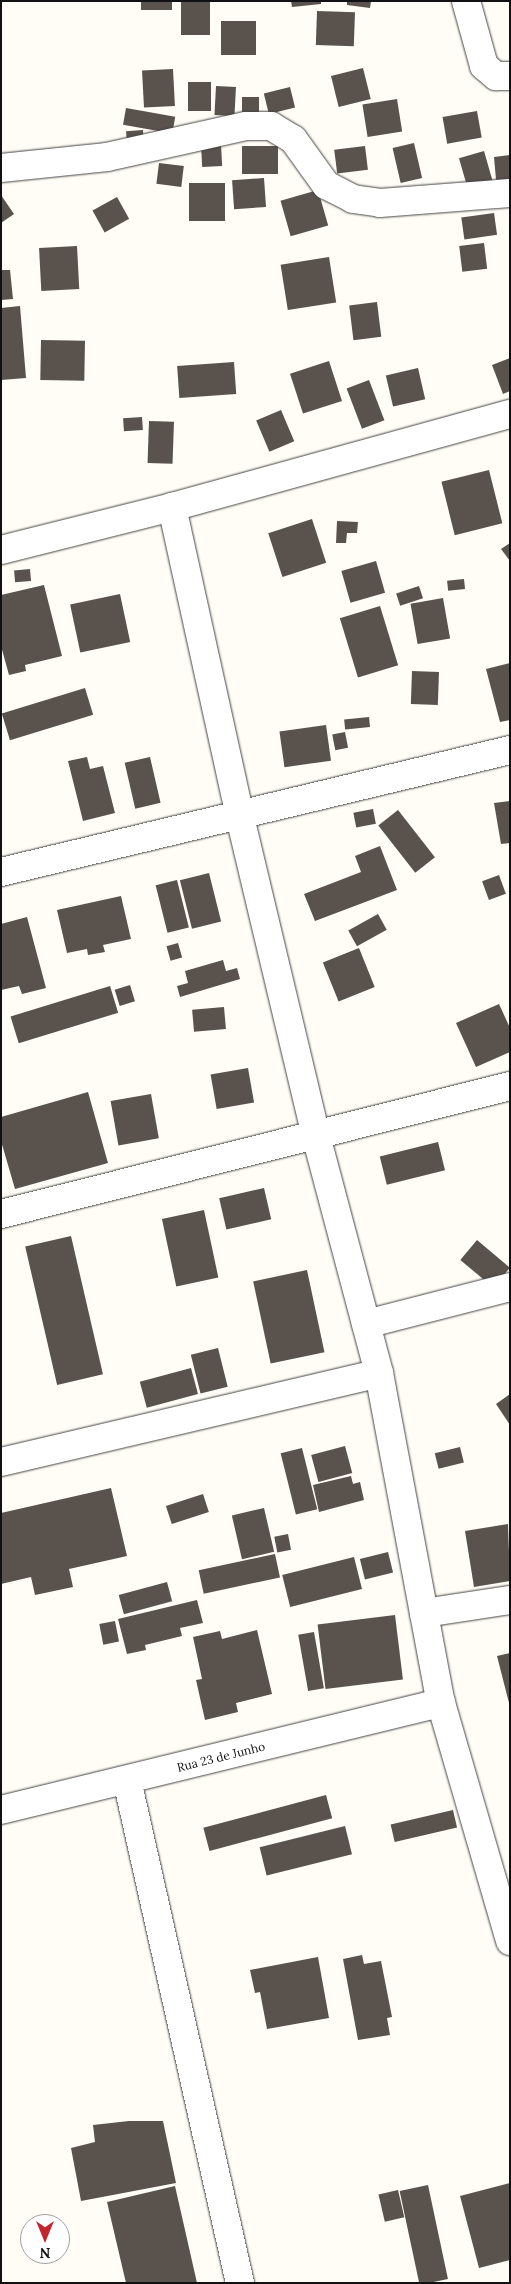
<!DOCTYPE html>
<style>
body{margin:0}
#map{position:relative;width:511px;height:2284px;overflow:hidden;background:#fffdf5;font-family:Lora,serif}
div>[style]{position:absolute}
.building>*{inset:0;background:#5a524d;transform-origin:0 0}
.roads{filter:drop-shadow(0 0 1px #444) drop-shadow(0 0 1px #444)}
.minor>*{height:28px;margin:-14px;padding:0 14px;transform-origin:14px;border-radius:14px;background:#fff}
span{translate:-50% -50%;white-space:nowrap;text-align:center;line-height:1.15;-webkit-text-stroke:5px #fff;paint-order:stroke}
.street-label{font-size:12px;color:#111}
.frame{position:absolute;inset:0;border:2px solid #111;pointer-events:none}
.north{position:absolute;left:20px;top:2214px;width:50px;height:50px;box-sizing:border-box;background:#fff;border:1px solid #a0a0a0;border-radius:50%;rotate:180deg;font-size:14px;font-weight:700;line-height:20px;text-align:center;color:#111}
.north::after{content:'';display:block;margin:auto;width:18px;height:22px;background:#c4262e;clip-path:polygon(50% 0,100% 100%,50% 72%,0 100%)}
</style>
<div id="map">
<div class="building">
<div style="left:141px;top:1px;width:31px;height:9px"></div>
<div style="left:181px;top:1px;width:29px;height:34px"></div>
<div style="clip-path:polygon(291px 1px,321px 1px,321px 4px,292px 7px)"></div>
<div style="clip-path:polygon(347px 1px,371px 1px,370px 8px,347px 5px)"></div>
<div style="left:317px;top:11px;width:38px;height:34px;rotate:2deg"></div>
<div style="left:221px;top:21px;width:35px;height:34px"></div>
<div style="left:363px;top:68px;width:32px;height:33px;rotate:76deg"></div>
<div style="left:173px;top:69px;width:37px;height:31px;rotate:87deg"></div>
<div style="left:188px;top:82px;width:23px;height:29px"></div>
<div style="left:216px;top:86px;width:20px;height:29px;rotate:3deg"></div>
<div style="left:290px;top:87px;width:21px;height:27px;rotate:76deg"></div>
<div style="left:242px;top:97px;width:17px;height:18px"></div>
<div style="left:397px;top:99px;width:33px;height:35px;rotate:81deg"></div>
<div style="left:126px;top:108px;width:50px;height:17px;rotate:10deg"></div>
<div style="left:477px;top:111px;width:27px;height:35px;rotate:80deg"></div>
<div style="left:143px;top:130px;width:16px;height:17px;rotate:86deg"></div>
<div style="left:414px;top:143px;width:36px;height:22px;rotate:77deg"></div>
<div style="left:221px;top:144px;width:22px;height:20px;rotate:87deg"></div>
<div style="left:242px;top:146px;width:36px;height:28px"></div>
<div style="left:365px;top:146px;width:24px;height:31px;rotate:83deg"></div>
<div style="left:484px;top:151px;width:32px;height:26px;rotate:74deg"></div>
<div style="clip-path:polygon(510px 155px,510px 190px,497px 191px,494px 157px)"></div>
<div style="left:159px;top:163px;width:25px;height:21px;rotate:7deg"></div>
<div style="left:264px;top:178px;width:29px;height:32px;rotate:86deg"></div>
<div style="left:225px;top:183px;width:38px;height:36px;rotate:90deg"></div>
<div style="left:318px;top:190px;width:37px;height:39px;rotate:74deg"></div>
<div style="clip-path:polygon(1px 195px,14px 214px,1px 223px)"></div>
<div style="left:117px;top:197px;width:25px;height:28px;rotate:61deg"></div>
<div style="left:494px;top:213px;width:22px;height:33px;rotate:82deg"></div>
<div style="left:484px;top:243px;width:26px;height:25px;rotate:83deg"></div>
<div style="left:77px;top:246px;width:43px;height:38px;rotate:87deg"></div>
<div style="left:329px;top:257px;width:46px;height:49px;rotate:81deg"></div>
<div style="clip-path:polygon(1px 270px,10px 270px,13px 299px,1px 300px)"></div>
<div style="left:377px;top:302px;width:35px;height:28px;rotate:83deg"></div>
<div style="clip-path:polygon(20px 306px,26px 378px,1px 380px,1px 308px)"></div>
<div style="left:41px;top:340px;width:44px;height:40px;rotate:1deg"></div>
<div style="clip-path:polygon(510px 358px,510px 391px,503px 394px,492px 365px)"></div>
<div style="left:329px;top:361px;width:42px;height:41px;rotate:72deg"></div>
<div style="left:234px;top:362px;width:32px;height:57px;rotate:86deg"></div>
<div style="left:418px;top:368px;width:32px;height:33px;rotate:77deg"></div>
<div style="left:369px;top:380px;width:43px;height:24px;rotate:69deg"></div>
<div style="left:281px;top:410px;width:34px;height:27px;rotate:67deg"></div>
<div style="left:142px;top:417px;width:13px;height:19px;rotate:86deg"></div>
<div style="left:149px;top:421px;width:25px;height:42px;rotate:2deg"></div>
<div style="left:489px;top:470px;width:55px;height:49px;rotate:76deg"></div>
<div style="left:312px;top:519px;width:46px;height:46px;rotate:72deg"></div>
<div style="clip-path:polygon(337px 521px,358px 522px,357px 533px,347px 533px,346px 543px,336px 543px)"></div>
<div style="clip-path:polygon(510px 543px,510px 561px,501px 549px)"></div>
<div style="left:376px;top:561px;width:33px;height:36px;rotate:74deg"></div>
<div style="left:30px;top:569px;width:12px;height:16px;rotate:85deg"></div>
<div style="left:464px;top:579px;width:10px;height:17px;rotate:84deg"></div>
<div style="clip-path:polygon(44px 585px,62px 656px,25px 665px,26px 671px,9px 675px,1px 646px,1px 595px)"></div>
<div style="left:419px;top:586px;width:13px;height:24px;rotate:72deg"></div>
<div style="left:120px;top:594px;width:49px;height:51px;rotate:78deg"></div>
<div style="left:443px;top:598px;width:41px;height:33px;rotate:80deg"></div>
<div style="left:380px;top:606px;width:62px;height:42px;rotate:73deg"></div>
<div style="clip-path:polygon(510px 663px,510px 720px,500px 722px,486px 669px)"></div>
<div style="left:412px;top:671px;width:27px;height:33px;rotate:2deg"></div>
<div style="left:85px;top:688px;width:28px;height:87px;rotate:73deg"></div>
<div style="left:369px;top:717px;width:10px;height:25px;rotate:84deg"></div>
<div style="left:326px;top:725px;width:36px;height:47px;rotate:82deg"></div>
<div style="left:345px;top:732px;width:16px;height:13px;rotate:79deg"></div>
<div style="clip-path:polygon(87px 757px,90px 769px,103px 766px,115px 813px,83px 821px,68px 761px)"></div>
<div style="left:150px;top:757px;width:47px;height:26px;rotate:77deg"></div>
<div style="clip-path:polygon(510px 801px,510px 843px,501px 844px,494px 803px)"></div>
<div style="left:373px;top:809px;width:15px;height:20px;rotate:79deg"></div>
<div style="left:398px;top:810px;width:60px;height:25px;rotate:52deg"></div>
<div style="clip-path:polygon(380px 846px,397px 890px,315px 921px,304px 894px,361px 872px,355px 856px)"></div>
<div style="left:209px;top:873px;width:50px;height:30px;rotate:76deg"></div>
<div style="left:499px;top:875px;width:20px;height:18px;rotate:70deg"></div>
<div style="left:177px;top:880px;width:49px;height:22px;rotate:76deg"></div>
<div style="clip-path:polygon(121px 896px,131px 939px,103px 945px,105px 952px,88px 955px,87px 949px,67px 953px,57px 910px)"></div>
<div style="left:378px;top:914px;width:18px;height:34px;rotate:61deg"></div>
<div style="clip-path:polygon(27px 917px,46px 988px,22px 994px,19px 986px,1px 990px,1px 924px)"></div>
<div style="left:178px;top:943px;width:15px;height:12px;rotate:74deg"></div>
<div style="left:359px;top:948px;width:42px;height:39px;rotate:68deg"></div>
<div style="clip-path:polygon(223px 960px,226px 971px,237px 968px,240px 979px,180px 997px,177px 986px,188px 983px,185px 971px)"></div>
<div style="left:130px;top:985px;width:17px;height:16px;rotate:73deg"></div>
<div style="left:110px;top:986px;width:28px;height:104px;rotate:73deg"></div>
<div style="clip-path:polygon(499px 1004px,510px 1028px,510px 1052px,476px 1067px,456px 1023px)"></div>
<div style="left:224px;top:1007px;width:22px;height:32px;rotate:85deg"></div>
<div style="left:248px;top:1068px;width:35px;height:38px;rotate:80deg"></div>
<div style="clip-path:polygon(88px 1092px,108px 1163px,15px 1189px,1px 1141px,1px 1117px)"></div>
<div style="left:151px;top:1094px;width:45px;height:41px;rotate:80deg"></div>
<div style="left:438px;top:1142px;width:29px;height:60px;rotate:76deg"></div>
<div style="left:264px;top:1188px;width:32px;height:46px;rotate:77deg"></div>
<div style="left:204px;top:1210px;width:69px;height:43px;rotate:78deg"></div>
<div style="left:71px;top:1236px;width:142px;height:47px;rotate:77deg"></div>
<div style="left:477px;top:1240px;width:43px;height:26px;rotate:40deg"></div>
<div style="left:307px;top:1270px;width:84px;height:55px;rotate:78deg"></div>
<div style="left:218px;top:1348px;width:40px;height:28px;rotate:76deg"></div>
<div style="left:191px;top:1368px;width:27px;height:53px;rotate:75deg"></div>
<div style="clip-path:polygon(510px 1394px,510px 1425px,496px 1404px)"></div>
<div style="left:345px;top:1446px;width:28px;height:35px;rotate:75deg"></div>
<div style="left:460px;top:1447px;width:16px;height:26px;rotate:76deg"></div>
<div style="left:302px;top:1448px;width:63px;height:22px;rotate:76deg"></div>
<div style="clip-path:polygon(351px 1476px,353px 1484px,360px 1482px,364px 1500px,319px 1512px,313px 1485px)"></div>
<div style="clip-path:polygon(111px 1488px,127px 1556px,69px 1569px,73px 1587px,35px 1595px,31px 1577px,1px 1584px,1px 1513px)"></div>
<div style="left:203px;top:1494px;width:19px;height:39px;rotate:72deg"></div>
<div style="left:264px;top:1508px;width:45px;height:33px;rotate:77deg"></div>
<div style="clip-path:polygon(508px 1524px,510px 1581px,474px 1587px,465px 1531px)"></div>
<div style="left:288px;top:1534px;width:16px;height:14px;rotate:79deg"></div>
<div style="left:388px;top:1552px;width:21px;height:29px;rotate:76deg"></div>
<div style="left:275px;top:1554px;width:24px;height:78px;rotate:78deg"></div>
<div style="left:354px;top:1557px;width:33px;height:74px;rotate:76deg"></div>
<div style="left:167px;top:1582px;width:20px;height:50px;rotate:75deg"></div>
<div style="clip-path:polygon(197px 1600px,203px 1623px,180px 1628px,182px 1636px,145px 1645px,146px 1650px,127px 1654px,118px 1619px)"></div>
<div style="left:395px;top:1615px;width:65px;height:78px;rotate:83deg"></div>
<div style="left:115px;top:1621px;width:21px;height:16px;rotate:79deg"></div>
<div style="clip-path:polygon(257px 1630px,272px 1694px,236px 1703px,238px 1712px,205px 1720px,196px 1680px,202px 1679px,193px 1637px,220px 1631px,222px 1639px)"></div>
<div style="left:314px;top:1632px;width:57px;height:16px;rotate:80deg"></div>
<div style="clip-path:polygon(510px 1653px,510px 1703px,509px 1703px,497px 1656px)"></div>
<div style="left:326px;top:1795px;width:24px;height:127px;rotate:75deg"></div>
<div style="left:453px;top:1810px;width:18px;height:64px;rotate:77deg"></div>
<div style="left:345px;top:1826px;width:29px;height:88px;rotate:76deg"></div>
<div style="clip-path:polygon(362px 1955px,364px 1964px,381px 1961px,392px 2017px,387px 2018px,390px 2035px,358px 2040px,343px 1959px)"></div>
<div style="clip-path:polygon(318px 1957px,329px 2018px,267px 2029px,260px 1992px,255px 1993px,250px 1970px)"></div>
<div style="clip-path:polygon(129px 2121px,163px 2121px,176px 2183px,81px 2201px,71px 2148px,95px 2142px,93px 2125px)"></div>
<div style="clip-path:polygon(510px 2183px,510px 2260px,479px 2268px,460px 2196px)"></div>
<div style="left:428px;top:2185px;width:96px;height:29px;rotate:78deg"></div>
<div style="clip-path:polygon(175px 2186px,197px 2283px,126px 2283px,107px 2202px)"></div>
<div style="left:398px;top:2190px;width:28px;height:20px;rotate:77deg"></div>
</div>
<div class="roads">
<div class="minor">
<div style="left:466px;top:1px;width:67px;rotate:74.5deg"></div>
<div style="left:484px;top:66px;width:16px;rotate:40deg"></div>
<div style="left:496px;top:76px;width:14px"></div>
<div style="left:1px;top:168px;width:107px;rotate:-5.9deg"></div>
<div style="left:107px;top:157px;width:142px;rotate:-12.6deg"></div>
<div style="left:246px;top:126px;width:25px"></div>
<div style="left:271px;top:126px;width:26px;rotate:31deg"></div>
<div style="left:293px;top:139px;width:57px;rotate:54.3deg"></div>
<div style="left:326px;top:185px;width:30px;rotate:27deg"></div>
<div style="left:353px;top:199px;width:27px;rotate:8deg"></div>
<div style="left:380px;top:203px;width:130px;rotate:-4.4deg"></div>
<div style="left:172px;top:507px;width:317px;rotate:77.6deg"></div>
<div style="left:240px;top:817px;width:328px;rotate:76.6deg"></div>
<div style="left:316px;top:1136px;width:245px;rotate:75.1deg"></div>
<div style="left:379px;top:1373px;width:336px;rotate:79.4deg"></div>
<div style="left:441px;top:1703px;width:248px;rotate:73.8deg"></div>
<div style="left:1px;top:550px;width:176px;rotate:-14.1deg"></div>
<div style="left:172px;top:507px;width:351px;rotate:-15.4deg"></div>
<div style="left:1px;top:872px;width:523px;rotate:-13.48deg"></div>
<div style="left:1px;top:1214px;width:525px;rotate:-14.12deg"></div>
<div style="left:366px;top:1324px;width:149px;rotate:-14.4deg"></div>
<div style="left:1px;top:1462px;width:388px;rotate:-13.2deg"></div>
<div style="left:424px;top:1613px;width:87px;rotate:-8.6deg"></div>
<div style="left:127px;top:1780px;width:516px;rotate:77.34deg"></div>
<div style="left:1px;top:1810px;width:453px;rotate:-13.7deg"></div>
</div>
</div>
<div class="street-label">
<span style="left:221px;top:1757px;rotate:-14deg">Rua 23 de Junho</span>
</div>
<div class="frame"></div>
<div class="north">N</div>
</div>
